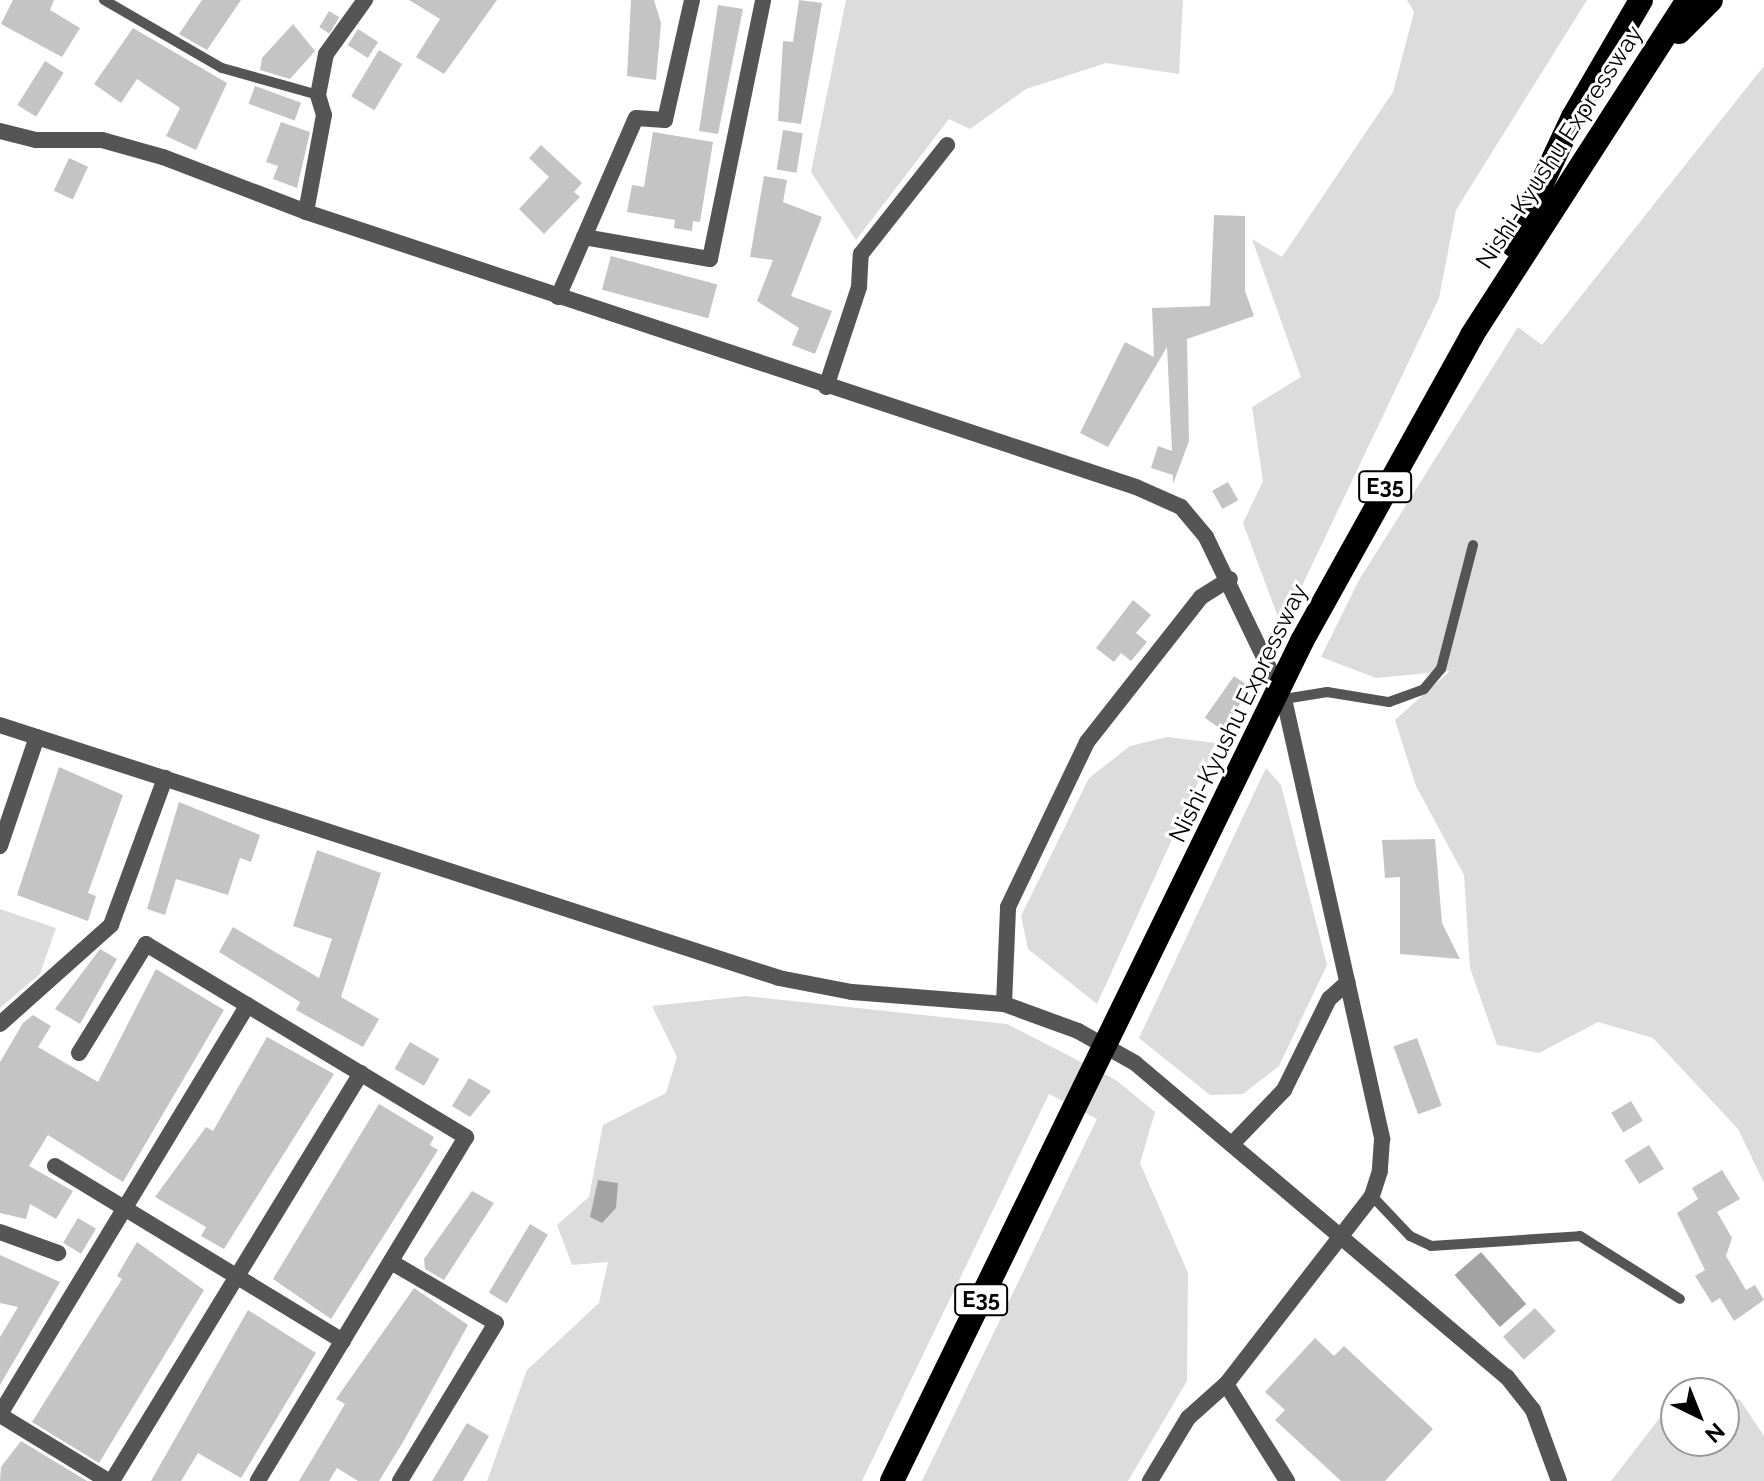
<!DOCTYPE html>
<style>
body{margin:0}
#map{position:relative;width:1764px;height:1481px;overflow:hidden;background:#fff;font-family:Raleway,sans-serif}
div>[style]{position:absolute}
.green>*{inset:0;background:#dcdcdc}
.water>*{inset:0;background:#a3a3a3;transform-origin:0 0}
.building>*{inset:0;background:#c4c4c4;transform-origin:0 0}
.service>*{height:10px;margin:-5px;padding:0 5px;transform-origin:5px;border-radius:5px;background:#555}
.minor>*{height:16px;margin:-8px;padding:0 8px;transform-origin:8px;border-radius:8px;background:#555}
.tertiary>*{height:16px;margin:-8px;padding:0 8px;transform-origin:8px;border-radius:8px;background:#555}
.motorway>*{height:24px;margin:-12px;padding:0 12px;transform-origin:12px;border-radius:12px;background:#000}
span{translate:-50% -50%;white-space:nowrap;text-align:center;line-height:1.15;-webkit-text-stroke:6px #fff;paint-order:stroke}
.shield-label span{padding:2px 6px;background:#fff;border:2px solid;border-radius:6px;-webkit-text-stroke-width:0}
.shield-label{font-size:22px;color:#000;font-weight:700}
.street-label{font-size:24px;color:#000}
.north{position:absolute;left:1660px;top:1377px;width:80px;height:80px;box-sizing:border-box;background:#fff;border:2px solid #999;border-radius:50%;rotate:137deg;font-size:22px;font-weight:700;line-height:32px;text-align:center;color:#000}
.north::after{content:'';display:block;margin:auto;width:28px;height:36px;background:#000;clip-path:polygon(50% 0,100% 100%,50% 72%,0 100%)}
</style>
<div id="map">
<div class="green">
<div style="clip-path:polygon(846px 0,1183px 0,1179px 74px,1106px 63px,1026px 89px,970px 129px,949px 119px,856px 240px,811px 172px)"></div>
<div style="clip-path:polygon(1407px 0,1587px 0,1456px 210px,1439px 298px,1282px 628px,1243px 523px,1263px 481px,1252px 407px,1301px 377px,1252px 239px,1282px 257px,1393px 92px,1414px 12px)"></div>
<div style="clip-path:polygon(1764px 66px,1764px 1183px,1738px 1129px,1653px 1038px,1598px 1022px,1539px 1053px,1497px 1045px,1470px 968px,1464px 875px,1416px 786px,1395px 720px,1450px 671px,1376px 678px,1321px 657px,1359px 580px,1518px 327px,1542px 345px)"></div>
<div style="clip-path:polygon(1167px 737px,1216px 743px,1097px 1004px,1028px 949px,1021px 916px,1089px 778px,1130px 746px)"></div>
<div style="clip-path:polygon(1266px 768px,1281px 785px,1327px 965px,1279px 1066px,1243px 1094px,1210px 1095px,1139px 1038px)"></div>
<div style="clip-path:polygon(0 909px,56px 928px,40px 974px,0 1008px)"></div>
<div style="clip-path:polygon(746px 996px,1007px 1024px,1116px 1080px,1155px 1112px,1140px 1163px,1188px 1273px,1187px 1381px,1128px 1481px,922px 1481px,1097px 1119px,1049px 1094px,862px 1481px,487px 1481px,527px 1370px,599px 1303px,608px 1262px,572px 1265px,557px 1225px,589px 1197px,603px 1125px,666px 1093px,677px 1057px,652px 1006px)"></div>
<div style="clip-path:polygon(1724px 1395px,1740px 1400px,1764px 1436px,1764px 1481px,1611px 1481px,1676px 1397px,1676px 1441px,1724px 1441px)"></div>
</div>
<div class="water">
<div style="clip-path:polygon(598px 1180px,618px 1183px,616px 1208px,602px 1223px,590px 1217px)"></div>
<div style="left:1481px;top:1252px;width:69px;height:35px;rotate:49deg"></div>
</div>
<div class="building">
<div style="clip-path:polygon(13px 0,54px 0,50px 10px,80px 28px,62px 57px,1px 24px)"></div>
<div style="clip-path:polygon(202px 0,241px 0,207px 50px,179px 34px)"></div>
<div style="clip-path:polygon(409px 0,497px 0,444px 74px,416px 57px,440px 19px)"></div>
<div style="clip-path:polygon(631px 0,654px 0,661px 23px,656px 80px,627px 76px)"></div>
<div style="clip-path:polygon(799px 0,822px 3px,801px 124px,778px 121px,783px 41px,793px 42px)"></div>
<div style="clip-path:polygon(718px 5px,743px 9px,718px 134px,699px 131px)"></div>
<div style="left:329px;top:11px;width:12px;height:19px;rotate:31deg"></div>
<div style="clip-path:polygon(293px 24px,315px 51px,290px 79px,260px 70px,262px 58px)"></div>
<div style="clip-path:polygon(133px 28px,227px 83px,196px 150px,166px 136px,180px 108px,137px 79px,121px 103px,94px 84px)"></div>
<div style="left:358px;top:29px;width:24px;height:19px;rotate:33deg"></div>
<div style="left:379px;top:50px;width:27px;height:54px;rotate:31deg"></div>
<div style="left:45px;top:61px;width:22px;height:52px;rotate:32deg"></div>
<div style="left:255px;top:86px;width:49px;height:19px;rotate:20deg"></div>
<div style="clip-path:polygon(281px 122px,310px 132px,297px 188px,273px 179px,278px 166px,266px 162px)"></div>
<div style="left:783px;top:130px;width:20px;height:40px;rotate:9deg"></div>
<div style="clip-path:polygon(653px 132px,713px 142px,700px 222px,693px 221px,692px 231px,674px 228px,675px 220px,627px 212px,632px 185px,644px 187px)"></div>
<div style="clip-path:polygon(541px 145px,582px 183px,574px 192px,580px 197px,544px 234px,519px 209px,549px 177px,529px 158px)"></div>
<div style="left:69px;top:158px;width:21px;height:36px;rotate:25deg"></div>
<div style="clip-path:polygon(764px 176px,787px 180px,783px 202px,822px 217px,791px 296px,832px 311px,815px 354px,792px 345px,799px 328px,757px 301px,773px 260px,750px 257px)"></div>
<div style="clip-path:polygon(1214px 215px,1245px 216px,1245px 291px,1254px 316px,1187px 339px,1189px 441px,1173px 484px,1173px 475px,1151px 468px,1158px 446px,1172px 451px,1167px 347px,1108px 447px,1080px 433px,1125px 342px,1154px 357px,1152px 308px,1210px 306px)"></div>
<div style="left:611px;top:256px;width:110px;height:35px;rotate:15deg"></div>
<div style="left:1228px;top:482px;width:21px;height:18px;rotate:61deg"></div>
<div style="clip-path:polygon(1133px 600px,1151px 615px,1136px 633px,1147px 642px,1131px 661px,1121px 653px,1114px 662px,1096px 648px)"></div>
<div style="left:1234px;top:676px;width:21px;height:51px;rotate:35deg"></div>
<div style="clip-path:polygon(59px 767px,123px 795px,88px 893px,96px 896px,88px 921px,17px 895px)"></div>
<div style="clip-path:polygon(179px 802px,260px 835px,251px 862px,240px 858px,228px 895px,176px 879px,165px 915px,147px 909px)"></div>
<div style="clip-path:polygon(1435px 839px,1442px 923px,1460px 959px,1400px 954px,1400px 877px,1385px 878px,1382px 840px)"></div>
<div style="clip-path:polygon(317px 850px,381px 873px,341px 997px,379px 1019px,363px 1047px,296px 1010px,300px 1002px,219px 952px,233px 927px,319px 978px,332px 939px,293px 926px)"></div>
<div style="clip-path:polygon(100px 949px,117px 959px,80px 1024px,55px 1009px)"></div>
<div style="clip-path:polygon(156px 969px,224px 1010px,123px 1182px,48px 1135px,29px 1166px,73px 1191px,56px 1219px,30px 1204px,26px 1219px,0 1213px,0 1062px,23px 1023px,33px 1015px,51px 1026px,38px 1047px,98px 1082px)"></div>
<div style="clip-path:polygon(267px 1037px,334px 1074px,224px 1249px,201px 1236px,206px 1227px,155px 1197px,206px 1127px,213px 1131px)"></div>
<div style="left:1417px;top:1038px;width:72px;height:25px;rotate:70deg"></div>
<div style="left:410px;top:1042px;width:34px;height:31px;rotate:30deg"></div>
<div style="clip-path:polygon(469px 1078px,491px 1091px,470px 1117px,452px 1106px)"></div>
<div style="left:1631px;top:1101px;width:23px;height:23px;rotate:59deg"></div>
<div style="clip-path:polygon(379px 1104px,434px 1137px,430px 1145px,438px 1150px,331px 1319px,273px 1279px)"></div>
<div style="left:1649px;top:1145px;width:28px;height:29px;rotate:58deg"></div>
<div style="clip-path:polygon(1722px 1170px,1740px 1199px,1717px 1212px,1732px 1238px,1726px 1256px,1746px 1290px,1755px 1285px,1764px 1300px,1734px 1321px,1720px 1298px,1712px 1303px,1695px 1276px,1705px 1270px,1677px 1213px,1698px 1199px,1692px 1188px)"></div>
<div style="clip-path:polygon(472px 1191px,494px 1203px,444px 1280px,425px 1269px,424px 1259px)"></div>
<div style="left:78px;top:1218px;width:21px;height:29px;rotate:31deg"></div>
<div style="left:530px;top:1224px;width:21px;height:80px;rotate:31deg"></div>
<div style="clip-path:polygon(137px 1242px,204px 1290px,99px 1463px,32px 1422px,122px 1279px,117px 1276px)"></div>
<div style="clip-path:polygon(0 1255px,60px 1282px,0 1385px,0 1337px,18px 1307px,0 1303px)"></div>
<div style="clip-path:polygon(414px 1288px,468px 1325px,403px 1442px,379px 1481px,358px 1481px,337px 1468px,329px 1481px,299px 1481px,345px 1404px,336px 1399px)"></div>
<div style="left:1535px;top:1308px;width:31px;height:43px;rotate:48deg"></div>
<div style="clip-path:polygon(248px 1310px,316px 1353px,241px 1478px,198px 1453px,181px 1481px,151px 1481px)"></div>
<div style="clip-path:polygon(1315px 1338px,1334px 1356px,1344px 1346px,1433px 1429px,1385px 1481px,1341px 1481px,1275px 1420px,1285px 1410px,1265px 1392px)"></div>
<div style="clip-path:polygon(467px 1423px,489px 1436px,463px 1481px,432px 1481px)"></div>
<div style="clip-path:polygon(21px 1441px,87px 1481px,0 1481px,1px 1467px)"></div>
</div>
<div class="service">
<div style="left:104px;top:0;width:136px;rotate:30deg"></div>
<div style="left:222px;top:68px;width:100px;rotate:15.7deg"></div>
<div style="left:1284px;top:699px;width:44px;rotate:-9.2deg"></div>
<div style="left:1327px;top:692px;width:63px;rotate:9.2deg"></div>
<div style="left:1389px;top:702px;width:37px;rotate:-20deg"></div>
<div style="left:1424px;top:689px;width:26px;rotate:-50deg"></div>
<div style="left:1441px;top:669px;width:128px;rotate:-75.5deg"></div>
<div style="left:1372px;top:1196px;width:55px;rotate:46.5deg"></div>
<div style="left:1410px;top:1236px;width:23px;rotate:25deg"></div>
<div style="left:1431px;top:1246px;width:149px;rotate:-3.8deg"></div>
<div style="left:1580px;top:1236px;width:118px;rotate:32.2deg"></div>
</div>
<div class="minor">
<div style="left:0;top:131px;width:37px;rotate:14deg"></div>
<div style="left:36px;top:140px;width:66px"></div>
<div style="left:102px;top:140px;width:63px;rotate:15.6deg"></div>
<div style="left:163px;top:157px;width:153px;rotate:21deg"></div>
<div style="left:306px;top:212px;width:874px;rotate:18.33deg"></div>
<div style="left:1136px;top:487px;width:49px;rotate:24deg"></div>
<div style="left:1181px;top:507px;width:39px;rotate:50deg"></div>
<div style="left:1206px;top:537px;width:180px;rotate:64.3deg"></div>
<div style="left:1284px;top:699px;width:451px;rotate:77.4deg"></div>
<div style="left:1382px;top:1139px;width:32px;rotate:94deg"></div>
<div style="left:1380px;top:1171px;width:26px;rotate:108deg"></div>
<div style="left:1372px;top:1196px;width:238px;rotate:127.8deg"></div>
<div style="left:1226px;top:1384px;width:51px;rotate:138.2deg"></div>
<div style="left:1188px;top:1418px;width:74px;rotate:121.1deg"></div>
<div style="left:306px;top:212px;width:99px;rotate:-79.5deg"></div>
<div style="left:324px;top:115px;width:21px;rotate:-107deg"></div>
<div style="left:318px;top:95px;width:42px;rotate:-79deg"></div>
<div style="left:326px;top:54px;width:67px;rotate:-54.2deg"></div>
<div style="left:584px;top:237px;width:128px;rotate:9.9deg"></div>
<div style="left:710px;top:259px;width:264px;rotate:-78.4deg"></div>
<div style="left:558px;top:297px;width:195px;rotate:-66.5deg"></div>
<div style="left:636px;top:118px;width:29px;rotate:4deg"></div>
<div style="left:665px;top:120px;width:123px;rotate:-77.3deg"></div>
<div style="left:826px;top:387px;width:105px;rotate:-71.7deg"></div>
<div style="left:859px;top:287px;width:33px;rotate:-87deg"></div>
<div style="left:861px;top:254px;width:139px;rotate:-51.7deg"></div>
<div style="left:0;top:846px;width:115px;rotate:-71.3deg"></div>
<div style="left:1004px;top:1004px;width:97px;rotate:-87.6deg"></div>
<div style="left:1008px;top:907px;width:183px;rotate:-64.4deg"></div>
<div style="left:1087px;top:742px;width:184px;rotate:-51.8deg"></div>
<div style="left:1201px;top:597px;width:34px;rotate:-32deg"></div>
<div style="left:0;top:1024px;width:149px;rotate:-41.7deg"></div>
<div style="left:111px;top:925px;width:157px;rotate:-69.8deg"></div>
<div style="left:79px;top:1053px;width:128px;rotate:-58.4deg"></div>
<div style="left:146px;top:944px;width:374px;rotate:31.1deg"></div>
<div style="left:466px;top:1137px;width:402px;rotate:121.2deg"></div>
<div style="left:1233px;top:1143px;width:74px;rotate:-46.1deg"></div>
<div style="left:1284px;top:1090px;width:102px;rotate:-63.7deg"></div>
<div style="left:1329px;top:999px;width:25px;rotate:-42deg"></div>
<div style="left:55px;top:1166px;width:337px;rotate:31.3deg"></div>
<div style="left:0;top:1232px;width:62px;rotate:19.9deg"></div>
<div style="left:391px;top:1262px;width:121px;rotate:30.2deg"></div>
<div style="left:496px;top:1323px;width:185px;rotate:121.3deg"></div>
<div style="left:1226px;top:1384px;width:115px;rotate:57.8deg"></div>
<div style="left:0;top:1414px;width:478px;rotate:-58.8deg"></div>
<div style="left:0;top:1415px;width:127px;rotate:31.4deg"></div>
<div style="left:112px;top:1481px;width:478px;rotate:-58.6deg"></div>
</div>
<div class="tertiary">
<div style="left:0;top:725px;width:819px;rotate:17.99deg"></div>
<div style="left:779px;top:978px;width:74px;rotate:10.9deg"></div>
<div style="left:852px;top:992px;width:152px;rotate:4.5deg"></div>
<div style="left:1004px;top:1004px;width:79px;rotate:20deg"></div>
<div style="left:1078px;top:1031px;width:65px;rotate:29.3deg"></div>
<div style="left:1135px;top:1063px;width:487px;rotate:40.2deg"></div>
<div style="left:1507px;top:1377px;width:42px;rotate:51.8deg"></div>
<div style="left:1533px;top:1410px;width:76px;rotate:69.9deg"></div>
</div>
<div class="motorway">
<div style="left:1679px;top:32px;width:45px;rotate:-45deg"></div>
<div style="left:1513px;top:245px;width:141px;rotate:-64.9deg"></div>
<div style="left:1573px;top:117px;width:135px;rotate:-59.8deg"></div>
<div style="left:892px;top:1481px;width:935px;rotate:-63.98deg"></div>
<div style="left:1302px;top:641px;width:350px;rotate:-60.9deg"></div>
<div style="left:1472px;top:335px;width:399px;rotate:-57.2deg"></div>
</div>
<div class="shield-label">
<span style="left:1385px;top:487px">E35</span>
<span style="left:981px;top:1300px">E35</span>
</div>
<div class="street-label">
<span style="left:1559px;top:147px;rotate:-57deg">Nishi-Kyushu Expressway</span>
<span style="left:1238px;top:713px;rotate:-64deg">Nishi-Kyushu Expressway</span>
</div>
<div class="north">N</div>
</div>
